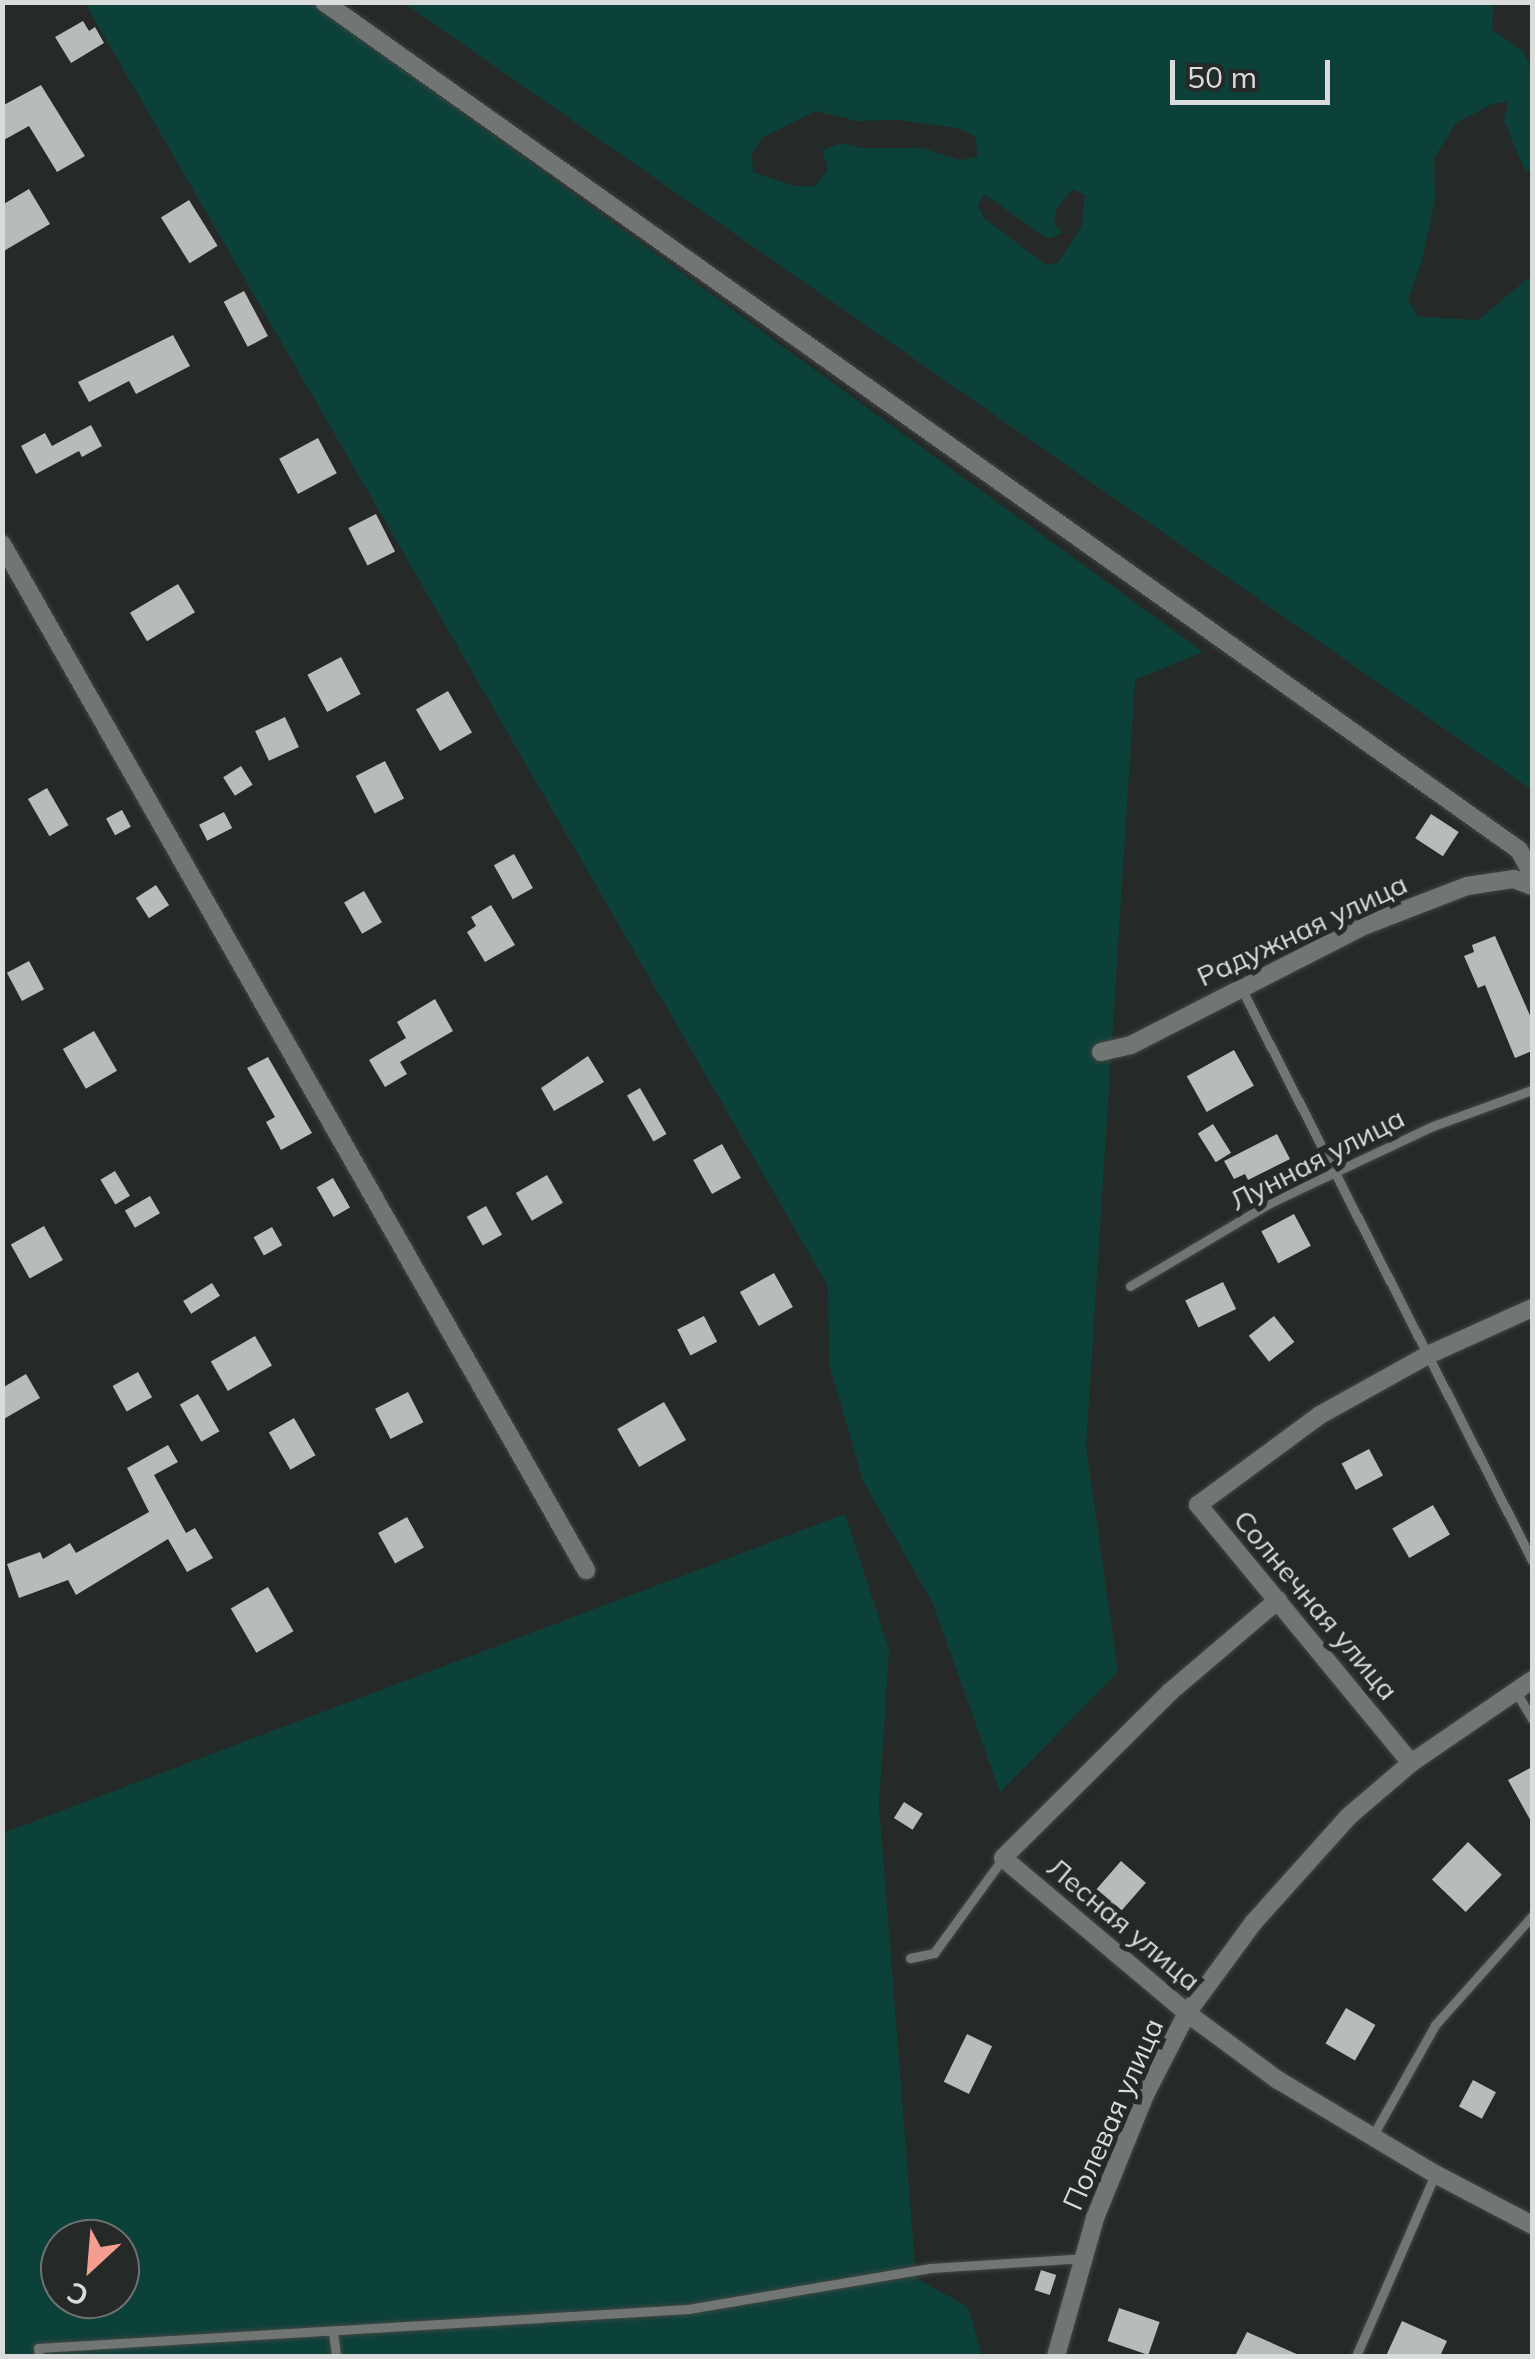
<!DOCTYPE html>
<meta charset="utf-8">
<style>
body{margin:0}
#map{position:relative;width:1535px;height:2359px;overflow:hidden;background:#252928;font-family:Mulish,sans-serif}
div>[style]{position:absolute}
.green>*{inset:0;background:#0c4139}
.building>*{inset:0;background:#b7bcbb;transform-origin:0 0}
.roads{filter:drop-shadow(0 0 2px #434645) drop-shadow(0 0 2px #434645)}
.service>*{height:9px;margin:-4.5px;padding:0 4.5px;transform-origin:4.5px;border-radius:4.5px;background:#717674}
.minor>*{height:18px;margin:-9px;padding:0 9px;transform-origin:9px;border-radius:9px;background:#717674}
span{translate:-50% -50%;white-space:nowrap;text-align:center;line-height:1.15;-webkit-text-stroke:10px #252928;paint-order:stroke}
.street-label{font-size:28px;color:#d9dcdb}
.frame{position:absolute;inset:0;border:5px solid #d9dcdb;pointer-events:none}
.north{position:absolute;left:40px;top:2219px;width:100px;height:100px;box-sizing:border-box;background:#252928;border:2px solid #6d7170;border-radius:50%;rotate:206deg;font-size:28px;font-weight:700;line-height:40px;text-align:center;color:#d9dcdb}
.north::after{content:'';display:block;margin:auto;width:35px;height:45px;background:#f59d8f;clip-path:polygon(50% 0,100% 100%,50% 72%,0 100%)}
.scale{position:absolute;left:1170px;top:60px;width:160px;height:45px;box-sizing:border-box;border:5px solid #d9dcdb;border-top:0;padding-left:12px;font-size:30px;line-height:35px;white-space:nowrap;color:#d9dcdb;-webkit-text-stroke:8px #252928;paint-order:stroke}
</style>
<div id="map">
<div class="green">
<div style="clip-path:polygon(85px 3px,311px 3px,1203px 652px,1135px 680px,1086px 1447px,1118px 1672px,1000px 1792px,933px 1604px,863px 1481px,829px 1364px,828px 1286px)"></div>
<div style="clip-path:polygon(evenodd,404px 3px,1493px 3px,1492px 30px,1523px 51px,1532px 69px,1532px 171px,1525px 171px,1504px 121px,1508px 102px,1492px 104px,1456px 123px,1434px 158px,1435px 199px,1422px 261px,1408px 299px,1418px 317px,1478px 320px,1532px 275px,1532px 790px,404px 3px,815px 111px,857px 121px,897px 120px,957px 128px,975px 136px,978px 157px,959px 160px,922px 148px,861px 148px,842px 143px,822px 150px,828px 170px,815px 186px,795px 186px,753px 172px,752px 154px,762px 138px,815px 111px,404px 3px,1072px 189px,1085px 195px,1082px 225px,1059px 262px,1046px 265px,984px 218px,978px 206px,984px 194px,1048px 239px,1063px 233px,1054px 224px,1056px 210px,1072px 189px)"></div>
<div style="clip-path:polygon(evenodd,845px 1514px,889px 1650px,879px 1805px,916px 2278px,968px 2307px,982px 2356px,3px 2356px,3px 1833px,845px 1514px,60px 2239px,120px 2239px,120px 2299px,60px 2299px,60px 2239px)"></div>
</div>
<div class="building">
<div style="clip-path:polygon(83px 21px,89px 31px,95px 27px,104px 43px,71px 63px,55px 37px)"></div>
<div style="clip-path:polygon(41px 85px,85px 156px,57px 172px,29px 126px,2px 141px,2px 106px)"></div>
<div style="clip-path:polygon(29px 189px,50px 224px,2px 252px,2px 205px)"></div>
<div style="left:189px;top:200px;width:54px;height:33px;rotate:58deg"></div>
<div style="left:244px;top:291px;width:51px;height:23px;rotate:62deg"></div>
<div style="clip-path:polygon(173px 335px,190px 366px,136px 394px,129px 381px,89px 402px,78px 382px)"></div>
<div style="clip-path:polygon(91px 425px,102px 446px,82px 457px,79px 451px,36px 474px,21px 446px,45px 433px,52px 446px)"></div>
<div style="left:318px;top:438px;width:40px;height:44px;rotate:62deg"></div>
<div style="left:376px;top:514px;width:42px;height:31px;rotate:63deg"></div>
<div style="left:178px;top:584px;width:33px;height:56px;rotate:59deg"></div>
<div style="left:341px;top:657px;width:42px;height:38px;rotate:62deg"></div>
<div style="left:448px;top:691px;width:48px;height:37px;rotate:60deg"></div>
<div style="left:285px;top:717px;width:33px;height:33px;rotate:65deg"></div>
<div style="left:385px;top:761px;width:42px;height:33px;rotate:63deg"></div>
<div style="left:241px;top:766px;width:22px;height:21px;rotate:58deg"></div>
<div style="left:47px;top:788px;width:43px;height:22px;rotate:60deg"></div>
<div style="left:122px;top:810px;width:19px;height:18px;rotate:62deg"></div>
<div style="left:224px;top:812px;width:18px;height:28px;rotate:63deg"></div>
<div style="left:1431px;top:814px;width:33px;height:29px;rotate:33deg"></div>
<div style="left:514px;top:854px;width:39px;height:23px;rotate:61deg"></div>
<div style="left:156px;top:885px;width:24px;height:24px;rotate:57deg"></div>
<div style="left:364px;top:891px;width:36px;height:23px;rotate:60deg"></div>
<div style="clip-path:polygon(491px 905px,515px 945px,485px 962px,467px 932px,476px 926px,471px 917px)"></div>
<div style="clip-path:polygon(1495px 936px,1532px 1020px,1532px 1051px,1515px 1058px,1485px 985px,1478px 988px,1464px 956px,1474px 952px,1472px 945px)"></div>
<div style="left:29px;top:961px;width:32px;height:25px;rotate:62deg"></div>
<div style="clip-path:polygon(435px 999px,453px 1031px,400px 1062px,407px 1074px,385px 1087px,369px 1060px,406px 1038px,397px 1022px)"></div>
<div style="left:94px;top:1031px;width:46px;height:36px;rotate:60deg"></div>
<div style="left:1234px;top:1050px;width:41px;height:54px;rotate:61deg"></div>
<div style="clip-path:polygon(588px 1056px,604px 1082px,554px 1111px,541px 1088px)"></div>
<div style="clip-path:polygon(268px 1057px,312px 1133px,281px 1150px,266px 1122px,275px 1117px,247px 1068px)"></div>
<div style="left:640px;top:1088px;width:53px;height:15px;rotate:60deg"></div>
<div style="left:1213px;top:1124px;width:34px;height:18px;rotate:58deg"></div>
<div style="clip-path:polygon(1277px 1134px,1290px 1159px,1248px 1180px,1245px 1174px,1234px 1179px,1224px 1161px)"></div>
<div style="left:722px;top:1144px;width:39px;height:33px;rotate:61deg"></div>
<div style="left:115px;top:1171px;width:29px;height:17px;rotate:59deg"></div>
<div style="left:547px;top:1175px;width:32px;height:36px;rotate:60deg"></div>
<div style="left:333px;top:1178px;width:34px;height:19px;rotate:60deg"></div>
<div style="left:150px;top:1196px;width:20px;height:29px;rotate:60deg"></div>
<div style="left:486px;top:1206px;width:33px;height:22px;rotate:61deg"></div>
<div style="left:1294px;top:1214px;width:36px;height:37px;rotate:62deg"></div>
<div style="left:44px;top:1226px;width:39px;height:38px;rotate:61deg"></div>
<div style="left:272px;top:1227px;width:21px;height:21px;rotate:61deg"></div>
<div style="left:774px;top:1273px;width:39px;height:39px;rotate:61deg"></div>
<div style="left:1223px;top:1282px;width:30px;height:42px;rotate:64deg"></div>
<div style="left:212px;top:1283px;width:15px;height:34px;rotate:58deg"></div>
<div style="left:704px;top:1316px;width:29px;height:30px;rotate:63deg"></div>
<div style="left:1274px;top:1316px;width:33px;height:32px;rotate:52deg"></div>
<div style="left:255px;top:1336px;width:34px;height:51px;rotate:60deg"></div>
<div style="left:138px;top:1372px;width:29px;height:29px;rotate:61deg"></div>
<div style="clip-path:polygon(26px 1374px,40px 1398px,2px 1420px,2px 1388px)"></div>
<div style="left:408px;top:1392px;width:34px;height:37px;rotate:63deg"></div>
<div style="left:198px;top:1394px;width:43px;height:21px;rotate:60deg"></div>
<div style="left:664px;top:1402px;width:44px;height:54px;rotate:60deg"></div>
<div style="left:294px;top:1418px;width:43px;height:29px;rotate:60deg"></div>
<div style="clip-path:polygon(168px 1445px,178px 1462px,154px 1475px,186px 1533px,195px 1528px,213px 1558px,187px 1572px,168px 1539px,76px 1595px,68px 1580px,19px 1598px,7px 1564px,40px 1552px,43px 1559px,70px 1543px,76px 1553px,149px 1512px,127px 1468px)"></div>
<div style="left:1369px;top:1449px;width:30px;height:31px;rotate:62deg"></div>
<div style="left:1433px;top:1505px;width:34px;height:47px;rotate:60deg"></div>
<div style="left:407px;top:1517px;width:35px;height:33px;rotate:61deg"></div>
<div style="left:268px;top:1587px;width:51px;height:43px;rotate:60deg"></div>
<div style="clip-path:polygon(1532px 1767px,1532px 1823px,1508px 1780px)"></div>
<div style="left:904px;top:1802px;width:22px;height:19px;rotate:32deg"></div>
<div style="left:1468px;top:1842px;width:47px;height:52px;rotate:44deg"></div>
<div style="left:1121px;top:1861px;width:33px;height:46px;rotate:41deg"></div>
<div style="left:1346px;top:2008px;width:34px;height:41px;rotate:30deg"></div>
<div style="left:967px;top:2034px;width:28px;height:53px;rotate:26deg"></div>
<div style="left:1473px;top:2080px;width:26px;height:30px;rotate:28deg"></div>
<div style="left:1041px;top:2270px;width:16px;height:21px;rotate:18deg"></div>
<div style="left:1119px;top:2308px;width:43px;height:35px;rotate:19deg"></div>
<div style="clip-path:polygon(1402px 2321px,1447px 2341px,1440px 2356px,1386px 2356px)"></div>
<div style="clip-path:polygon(1247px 2332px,1301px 2356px,1235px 2356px)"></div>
</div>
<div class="roads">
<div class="service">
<div style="left:1241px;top:988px;width:642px;rotate:63.04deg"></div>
<div style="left:1130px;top:1286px;width:163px;rotate:-30.7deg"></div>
<div style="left:1270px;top:1203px;width:70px;rotate:-25.5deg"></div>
<div style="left:1333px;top:1173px;width:110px;rotate:-25.2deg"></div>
<div style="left:1433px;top:1126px;width:105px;rotate:-20deg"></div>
<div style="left:1516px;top:1692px;width:31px;rotate:59deg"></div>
<div style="left:910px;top:1958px;width:25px;rotate:-12deg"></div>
<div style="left:934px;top:1953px;width:117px;rotate:-54deg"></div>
<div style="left:1372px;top:2137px;width:129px;rotate:-60.6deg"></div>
<div style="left:1435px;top:2025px;width:146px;rotate:-48.3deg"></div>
<div style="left:333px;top:2331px;width:25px;rotate:83deg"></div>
<div style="left:39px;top:2356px;width:8px;rotate:-97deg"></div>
<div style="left:38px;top:2348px;width:651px;rotate:-3.43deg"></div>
<div style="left:688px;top:2309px;width:246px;rotate:-9.6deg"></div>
<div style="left:931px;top:2268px;width:153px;rotate:-3.7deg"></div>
<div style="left:1356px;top:2356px;width:198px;rotate:-66.5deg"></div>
</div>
<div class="minor">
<div style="left:324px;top:2px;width:1465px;rotate:35.36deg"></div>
<div style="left:1519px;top:850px;width:26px;rotate:61deg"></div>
<div style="left:2px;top:544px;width:1181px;rotate:60.35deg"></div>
<div style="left:1101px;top:1052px;width:31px;rotate:-13deg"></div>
<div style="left:1131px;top:1045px;width:264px;rotate:-27.1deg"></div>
<div style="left:1366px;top:925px;width:108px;rotate:-21.1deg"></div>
<div style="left:1467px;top:886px;width:48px;rotate:-8.5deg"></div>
<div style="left:1514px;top:879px;width:19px;rotate:21deg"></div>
<div style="left:1278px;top:1600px;width:142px;rotate:139.6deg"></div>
<div style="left:1170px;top:1692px;width:235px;rotate:135.2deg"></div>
<div style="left:1003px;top:1858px;width:241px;rotate:40.1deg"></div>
<div style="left:1187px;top:2013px;width:113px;rotate:36.4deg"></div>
<div style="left:1278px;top:2080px;width:183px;rotate:30.9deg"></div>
<div style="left:1435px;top:2174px;width:110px;rotate:27.7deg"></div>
<div style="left:1411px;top:1763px;width:335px;rotate:-129.5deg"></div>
<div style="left:1198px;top:1505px;width:152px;rotate:-36.4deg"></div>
<div style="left:1320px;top:1415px;width:124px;rotate:-29.1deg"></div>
<div style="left:1428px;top:1355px;width:114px;rotate:-24.3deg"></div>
<div style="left:1056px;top:2356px;width:143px;rotate:-74.2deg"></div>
<div style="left:1095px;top:2218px;width:133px;rotate:-67.9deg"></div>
<div style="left:1145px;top:2095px;width:92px;rotate:-62.9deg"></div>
<div style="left:1187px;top:2013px;width:112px;rotate:-53.7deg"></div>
<div style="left:1253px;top:1923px;width:144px;rotate:-48.1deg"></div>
<div style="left:1349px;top:1816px;width:82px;rotate:-40.5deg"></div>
<div style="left:1411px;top:1763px;width:147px;rotate:-34.4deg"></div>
</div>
</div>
<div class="street-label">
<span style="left:1302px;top:930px;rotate:-25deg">Радужная улица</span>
<span style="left:1317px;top:1159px;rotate:-27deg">Лунная улица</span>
<span style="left:1316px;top:1605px;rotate:50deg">Солнечная улица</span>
<span style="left:1124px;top:1924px;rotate:40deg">Лесная улица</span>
<span style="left:1113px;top:2114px;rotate:-66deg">Полевая улица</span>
</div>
<div class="frame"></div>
<div class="north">С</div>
<div class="scale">50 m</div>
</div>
